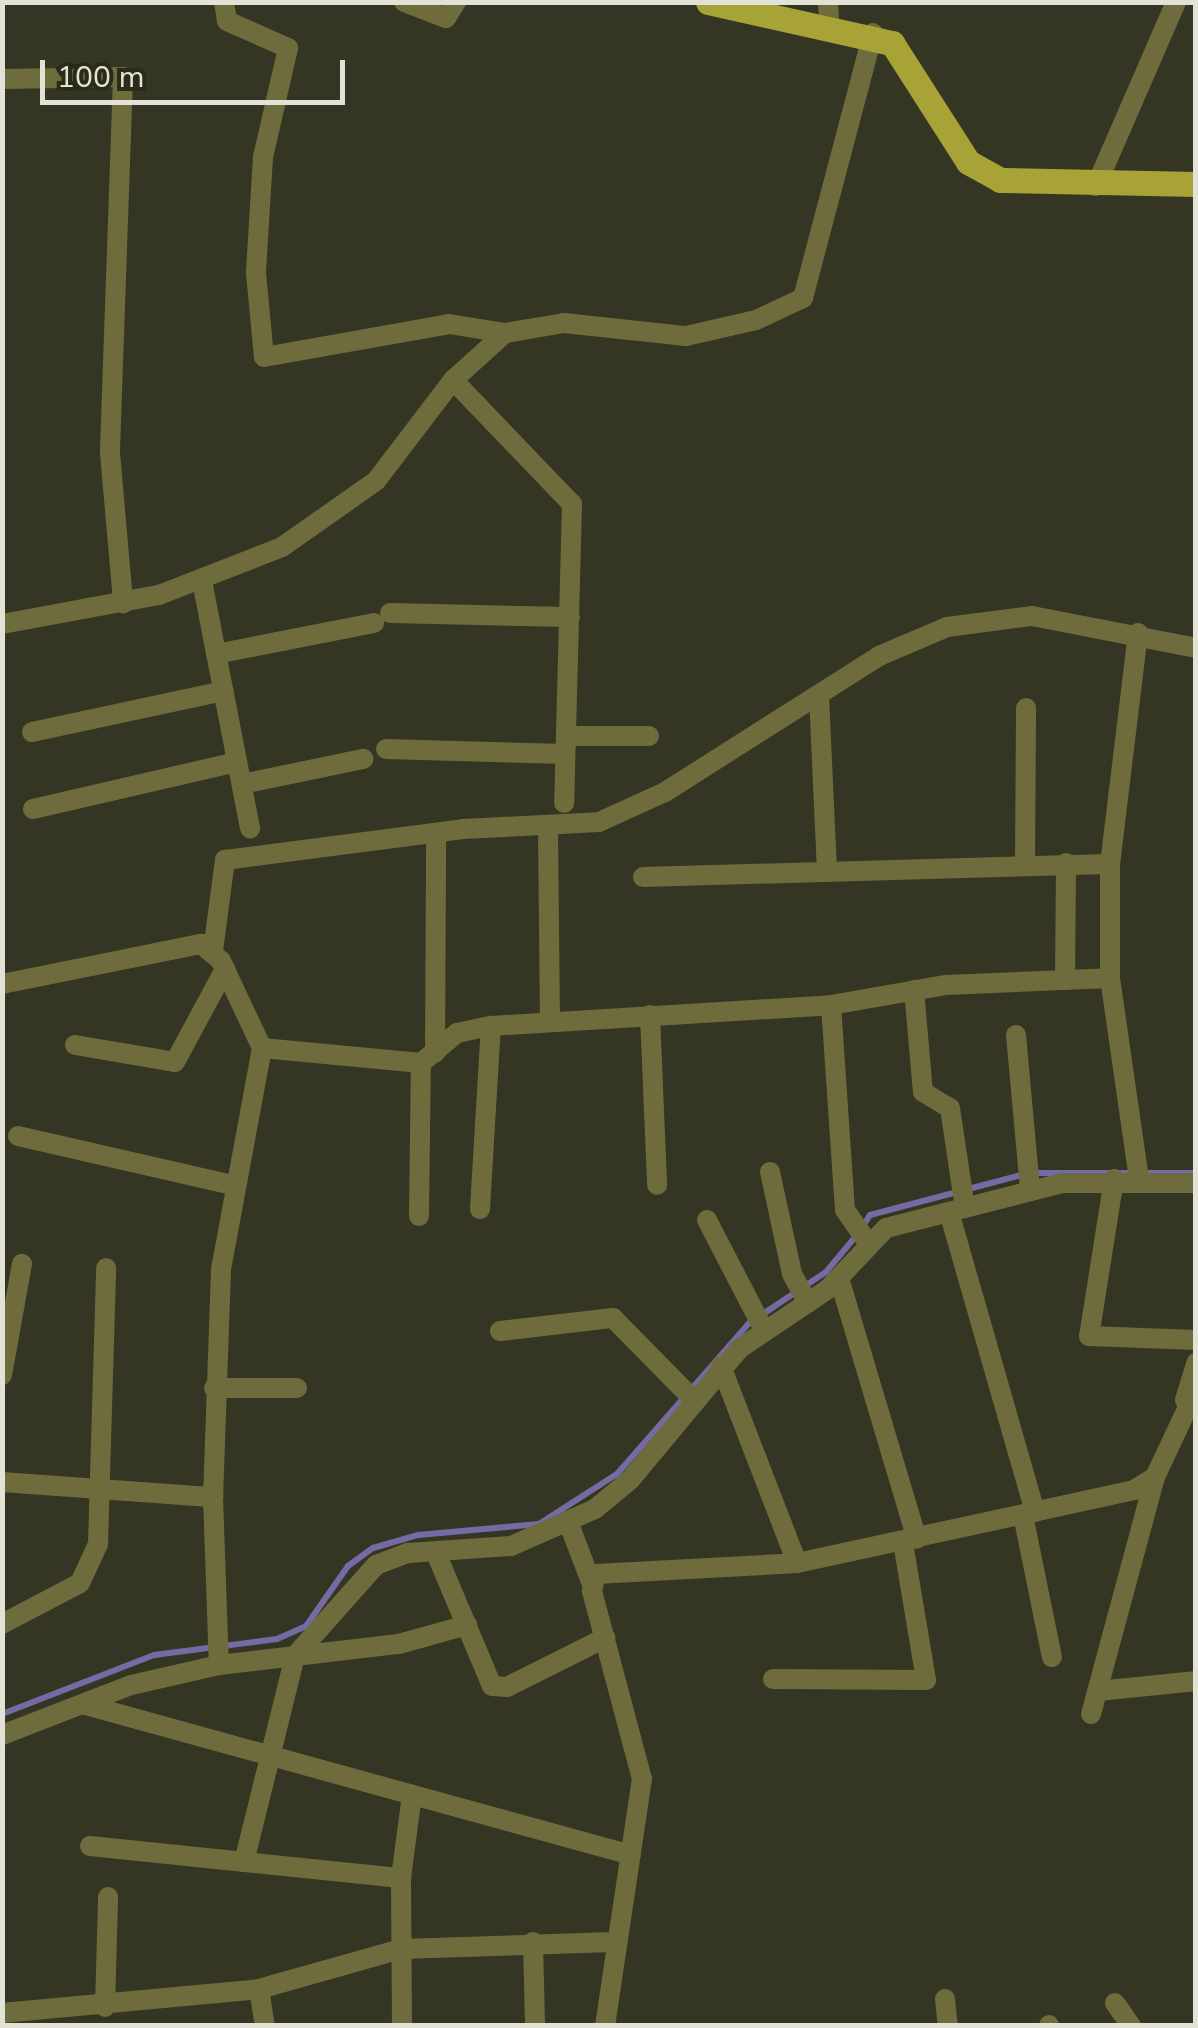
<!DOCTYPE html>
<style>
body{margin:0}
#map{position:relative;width:1198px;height:2028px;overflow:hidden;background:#353523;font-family:"Nunito Sans",sans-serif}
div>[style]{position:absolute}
.stream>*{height:6px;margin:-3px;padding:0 3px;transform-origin:3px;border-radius:3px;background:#746aa4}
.minor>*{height:20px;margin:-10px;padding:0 10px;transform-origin:10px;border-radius:10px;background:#6e6c3d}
.major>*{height:25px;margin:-12.5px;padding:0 12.5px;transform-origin:12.5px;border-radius:12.5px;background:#a8a337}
span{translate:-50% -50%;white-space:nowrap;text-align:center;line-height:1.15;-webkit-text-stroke:10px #2b2b19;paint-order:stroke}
.frame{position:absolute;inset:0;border:5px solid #e2e2d7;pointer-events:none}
.scale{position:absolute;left:40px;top:60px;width:305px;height:45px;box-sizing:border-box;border:5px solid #e2e2d7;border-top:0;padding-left:12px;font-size:30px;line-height:35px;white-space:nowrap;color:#e2e2d7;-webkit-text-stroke:8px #2b2b19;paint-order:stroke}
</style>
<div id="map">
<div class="stream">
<div style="left:863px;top:1226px;width:13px;rotate:-58deg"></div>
<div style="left:870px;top:1215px;width:164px;rotate:-14.8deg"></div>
<div style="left:1029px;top:1173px;width:167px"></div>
<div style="left:763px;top:1314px;width:76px;rotate:-33.7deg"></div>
<div style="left:826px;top:1272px;width:47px;rotate:-50.2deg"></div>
<div style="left:2px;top:1714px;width:163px;rotate:-21.2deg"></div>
<div style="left:154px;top:1655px;width:124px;rotate:-7.4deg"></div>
<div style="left:277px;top:1639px;width:32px;rotate:-24deg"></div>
<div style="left:306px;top:1626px;width:73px;rotate:-55deg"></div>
<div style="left:348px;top:1566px;width:31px;rotate:-36deg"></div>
<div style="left:373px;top:1548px;width:47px;rotate:-16.1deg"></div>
<div style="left:418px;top:1535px;width:121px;rotate:-5.2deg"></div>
<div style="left:539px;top:1524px;width:93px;rotate:-32.7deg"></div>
<div style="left:617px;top:1474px;width:205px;rotate:-48.8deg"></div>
</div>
<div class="minor">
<div style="left:224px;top:2px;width:19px;rotate:81deg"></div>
<div style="left:227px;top:21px;width:67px;rotate:23.9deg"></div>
<div style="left:288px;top:48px;width:112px;rotate:102.9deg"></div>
<div style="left:263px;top:157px;width:116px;rotate:93.5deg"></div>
<div style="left:256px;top:273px;width:84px;rotate:84.6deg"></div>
<div style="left:264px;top:357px;width:188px;rotate:-10.1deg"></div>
<div style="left:449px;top:324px;width:57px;rotate:9.1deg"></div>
<div style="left:404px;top:2px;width:45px;rotate:20.9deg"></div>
<div style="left:446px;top:18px;width:19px;rotate:-58deg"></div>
<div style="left:828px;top:2px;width:22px;rotate:87deg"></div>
<div style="left:2px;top:79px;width:121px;rotate:-0.9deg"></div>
<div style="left:123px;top:77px;width:376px;rotate:92deg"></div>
<div style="left:110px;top:453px;width:151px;rotate:85deg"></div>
<div style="left:1096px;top:186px;width:201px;rotate:-66.5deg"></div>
<div style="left:453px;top:380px;width:172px;rotate:46.2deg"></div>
<div style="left:572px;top:504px;width:299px;rotate:91.5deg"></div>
<div style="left:202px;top:581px;width:252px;rotate:79deg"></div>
<div style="left:390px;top:613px;width:180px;rotate:1.3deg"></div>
<div style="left:2px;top:624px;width:160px;rotate:-10.5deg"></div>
<div style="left:159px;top:595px;width:132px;rotate:-21.3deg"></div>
<div style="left:282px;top:547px;width:115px;rotate:-35.1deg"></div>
<div style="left:376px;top:481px;width:127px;rotate:-52.7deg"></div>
<div style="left:453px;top:380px;width:70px;rotate:-42.1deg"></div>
<div style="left:505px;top:333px;width:60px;rotate:-9.6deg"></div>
<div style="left:564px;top:323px;width:123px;rotate:6.1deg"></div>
<div style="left:686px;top:336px;width:72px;rotate:-12.9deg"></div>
<div style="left:756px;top:320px;width:52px;rotate:-25.1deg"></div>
<div style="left:803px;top:298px;width:274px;rotate:-75.2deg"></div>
<div style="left:1138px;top:633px;width:233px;rotate:96.9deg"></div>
<div style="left:1110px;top:864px;width:114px;rotate:90deg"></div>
<div style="left:1110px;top:978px;width:204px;rotate:81.8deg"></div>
<div style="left:216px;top:654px;width:161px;rotate:-11.1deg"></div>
<div style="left:819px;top:695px;width:174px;rotate:87.4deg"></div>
<div style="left:32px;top:732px;width:196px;rotate:-12.1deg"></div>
<div style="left:566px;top:736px;width:83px"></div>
<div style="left:386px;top:749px;width:179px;rotate:1.6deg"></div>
<div style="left:242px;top:784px;width:124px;rotate:-11.7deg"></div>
<div style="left:33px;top:809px;width:209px;rotate:-13deg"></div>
<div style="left:548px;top:830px;width:190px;rotate:89.4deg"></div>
<div style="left:1025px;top:860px;width:152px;rotate:-89.6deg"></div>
<div style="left:643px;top:877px;width:467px;rotate:-1.6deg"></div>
<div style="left:213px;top:951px;width:92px;rotate:-82.5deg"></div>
<div style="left:225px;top:860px;width:240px;rotate:-7.4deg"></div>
<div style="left:463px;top:829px;width:136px;rotate:-2.9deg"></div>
<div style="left:599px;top:822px;width:72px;rotate:-24.4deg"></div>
<div style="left:665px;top:792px;width:254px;rotate:-32.4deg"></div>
<div style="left:879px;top:656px;width:74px;rotate:-23.1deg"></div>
<div style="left:947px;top:627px;width:86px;rotate:-7.4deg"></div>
<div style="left:1032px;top:616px;width:167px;rotate:11deg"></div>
<div style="left:1065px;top:980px;width:117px;rotate:-89.5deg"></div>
<div style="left:2px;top:984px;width:203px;rotate:-11.4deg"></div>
<div style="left:201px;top:944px;width:26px;rotate:40deg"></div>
<div style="left:221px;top:961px;width:96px;rotate:64.8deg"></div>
<div style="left:262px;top:1048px;width:226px;rotate:100.5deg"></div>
<div style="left:221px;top:1270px;width:227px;rotate:92deg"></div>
<div style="left:213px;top:1497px;width:168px;rotate:88deg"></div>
<div style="left:219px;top:1665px;width:90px;rotate:167.2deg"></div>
<div style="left:131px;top:1685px;width:138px;rotate:158.8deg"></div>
<div style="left:914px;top:990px;width:102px;rotate:85deg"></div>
<div style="left:923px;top:1092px;width:31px;rotate:31deg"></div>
<div style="left:950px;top:1108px;width:101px;rotate:81.5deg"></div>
<div style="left:831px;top:1005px;width:205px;rotate:86.1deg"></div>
<div style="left:845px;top:1210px;width:37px;rotate:55deg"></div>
<div style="left:650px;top:1015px;width:170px;rotate:87.6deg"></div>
<div style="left:1016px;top:1035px;width:156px;rotate:84.8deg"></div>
<div style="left:75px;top:1045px;width:101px;rotate:9.6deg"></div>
<div style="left:175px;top:1062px;width:106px;rotate:-61.7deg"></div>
<div style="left:262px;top:1048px;width:160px;rotate:5.4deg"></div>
<div style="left:421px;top:1063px;width:47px;rotate:-39.8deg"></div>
<div style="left:457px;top:1033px;width:35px;rotate:-12deg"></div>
<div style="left:491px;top:1026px;width:341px;rotate:-3.5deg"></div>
<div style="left:831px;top:1005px;width:117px;rotate:-9.9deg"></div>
<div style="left:946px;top:985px;width:164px;rotate:-2.4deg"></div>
<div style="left:435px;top:1053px;width:217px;rotate:-89.7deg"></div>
<div style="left:18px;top:1136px;width:220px;rotate:12.9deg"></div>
<div style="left:770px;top:1172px;width:104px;rotate:77.8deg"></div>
<div style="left:792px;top:1274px;width:33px;rotate:61deg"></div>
<div style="left:1114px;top:1179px;width:159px;rotate:99deg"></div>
<div style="left:1089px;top:1336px;width:107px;rotate:2.1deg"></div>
<div style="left:480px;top:1209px;width:183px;rotate:-86.6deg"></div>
<div style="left:949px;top:1212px;width:312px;rotate:74deg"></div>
<div style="left:419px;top:1216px;width:153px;rotate:-89.3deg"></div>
<div style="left:707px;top:1220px;width:124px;rotate:62.6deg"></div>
<div style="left:839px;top:1278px;width:272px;rotate:73.4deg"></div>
<div style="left:500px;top:1331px;width:114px;rotate:-6.6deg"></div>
<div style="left:613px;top:1318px;width:114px;rotate:45.4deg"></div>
<div style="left:721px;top:1366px;width:211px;rotate:68.9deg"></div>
<div style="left:2px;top:1375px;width:113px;rotate:-79.8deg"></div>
<div style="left:214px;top:1388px;width:83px"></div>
<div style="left:1185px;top:1400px;width:39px;rotate:-73deg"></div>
<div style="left:2px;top:1482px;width:212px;rotate:4.1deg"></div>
<div style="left:1023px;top:1515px;width:145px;rotate:78.5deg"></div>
<div style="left:569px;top:1524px;width:62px;rotate:69.2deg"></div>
<div style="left:436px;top:1553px;width:144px;rotate:67.2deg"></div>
<div style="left:492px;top:1686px;width:15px;rotate:4deg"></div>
<div style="left:507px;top:1687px;width:110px;rotate:-26.6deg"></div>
<div style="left:2px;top:1624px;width:88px;rotate:-27.7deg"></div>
<div style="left:80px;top:1583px;width:43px;rotate:-65.2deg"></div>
<div style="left:98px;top:1544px;width:276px;rotate:-88.3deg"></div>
<div style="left:219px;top:1665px;width:181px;rotate:-6.7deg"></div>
<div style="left:399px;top:1644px;width:71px;rotate:-15.6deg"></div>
<div style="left:773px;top:1679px;width:153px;rotate:0.4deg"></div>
<div style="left:926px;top:1680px;width:140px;rotate:-99.5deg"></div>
<div style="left:1098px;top:1691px;width:99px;rotate:-5.8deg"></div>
<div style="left:86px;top:1705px;width:565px;rotate:15.39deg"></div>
<div style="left:1091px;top:1714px;width:245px;rotate:-74.9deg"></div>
<div style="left:90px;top:1846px;width:313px;rotate:5.9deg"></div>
<div style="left:244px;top:1862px;width:212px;rotate:-76.1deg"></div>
<div style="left:295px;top:1656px;width:122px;rotate:-48.3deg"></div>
<div style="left:376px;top:1565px;width:34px;rotate:-21deg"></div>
<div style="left:408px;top:1553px;width:103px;rotate:-3.9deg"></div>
<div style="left:511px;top:1546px;width:92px;rotate:-23.8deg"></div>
<div style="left:595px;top:1509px;width:45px;rotate:-39.6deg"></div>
<div style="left:630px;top:1480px;width:170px;rotate:-50.2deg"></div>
<div style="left:739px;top:1349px;width:107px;rotate:-34deg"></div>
<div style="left:828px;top:1289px;width:84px;rotate:-46.4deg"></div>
<div style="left:886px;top:1228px;width:183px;rotate:-14.3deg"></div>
<div style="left:1063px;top:1183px;width:133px"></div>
<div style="left:533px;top:1942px;width:84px;rotate:88.6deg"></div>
<div style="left:259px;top:1989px;width:37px;rotate:81deg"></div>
<div style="left:945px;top:1999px;width:27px;rotate:84deg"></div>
<div style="left:1115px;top:2003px;width:28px;rotate:55deg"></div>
<div style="left:105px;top:2007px;width:110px;rotate:-88.4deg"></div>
<div style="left:2px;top:2013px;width:258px;rotate:-5.3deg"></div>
<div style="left:259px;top:1989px;width:148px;rotate:-15.7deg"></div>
<div style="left:401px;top:1949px;width:212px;rotate:-1.9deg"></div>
<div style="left:1049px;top:2025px;width:1px;rotate:90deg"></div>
<div style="left:402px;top:2026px;width:148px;rotate:-90.4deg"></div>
<div style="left:401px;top:1878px;width:84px;rotate:-82.5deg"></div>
<div style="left:605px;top:2026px;width:250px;rotate:-81.5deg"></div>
<div style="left:642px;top:1779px;width:195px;rotate:-104.9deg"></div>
<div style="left:592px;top:1591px;width:17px;rotate:-77deg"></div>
<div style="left:596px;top:1574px;width:201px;rotate:-3.1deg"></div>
<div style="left:797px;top:1563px;width:345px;rotate:-12.2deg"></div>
<div style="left:1134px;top:1490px;width:25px;rotate:-32deg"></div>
<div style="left:1155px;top:1477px;width:96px;rotate:-64.8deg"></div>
</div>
<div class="major">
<div style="left:708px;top:2px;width:189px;rotate:12.6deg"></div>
<div style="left:892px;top:43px;width:141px;rotate:57.4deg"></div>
<div style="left:968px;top:162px;width:37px;rotate:29deg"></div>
<div style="left:1000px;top:180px;width:196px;rotate:1.2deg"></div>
</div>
<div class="frame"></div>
<div class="scale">100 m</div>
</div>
